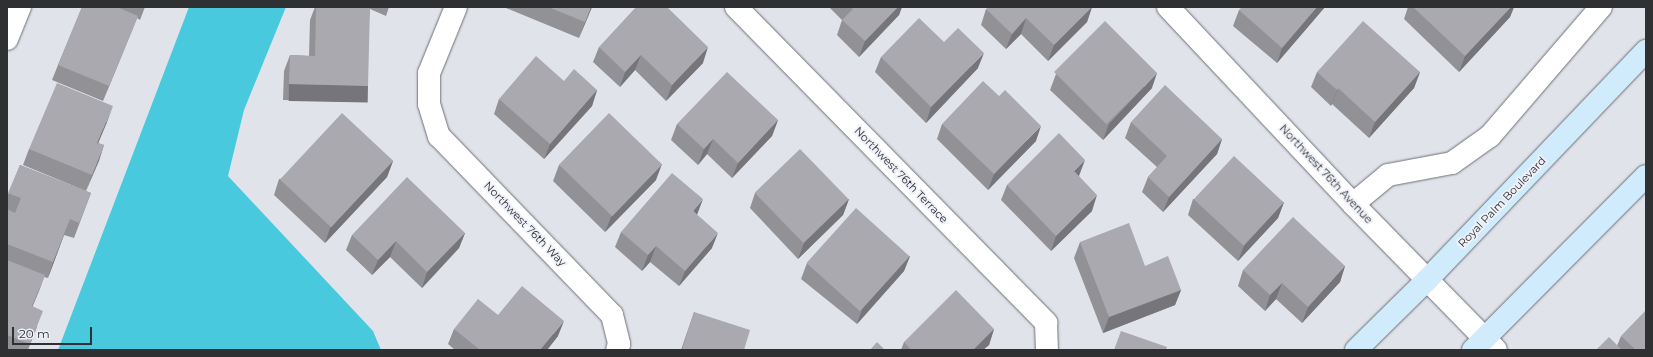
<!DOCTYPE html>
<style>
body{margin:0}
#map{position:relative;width:1653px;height:357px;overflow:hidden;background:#e0e4ea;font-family:Montserrat,sans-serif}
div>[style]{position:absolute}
.water>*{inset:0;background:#49c9dd}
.roads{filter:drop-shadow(0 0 1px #6c6f75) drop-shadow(0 0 1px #6c6f75)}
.street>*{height:22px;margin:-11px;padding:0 11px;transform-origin:11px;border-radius:11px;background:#fff}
.secondary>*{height:22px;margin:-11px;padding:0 11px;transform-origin:11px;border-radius:11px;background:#d0ecfc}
.wall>*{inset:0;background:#919196}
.shaded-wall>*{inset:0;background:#76767a;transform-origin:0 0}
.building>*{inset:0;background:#a9a9af;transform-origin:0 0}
span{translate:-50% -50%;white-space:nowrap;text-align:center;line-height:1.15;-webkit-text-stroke:3.5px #eef1f8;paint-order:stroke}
.street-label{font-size:11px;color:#2e3032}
.frame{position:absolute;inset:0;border:8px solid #2e3032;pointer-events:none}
.scale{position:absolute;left:12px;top:327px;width:80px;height:18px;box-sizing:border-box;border:2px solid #2e3032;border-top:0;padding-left:5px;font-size:12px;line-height:14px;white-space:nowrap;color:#2e3032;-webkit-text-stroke:3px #eef1f8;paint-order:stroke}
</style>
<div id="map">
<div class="water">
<div style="clip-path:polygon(189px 7px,286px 7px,244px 110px,228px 176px,373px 331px,381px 350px,58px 350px)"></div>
</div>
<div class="roads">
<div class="street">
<div style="left:456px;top:7px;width:71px;rotate:112.2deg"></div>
<div style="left:429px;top:73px;width:31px;rotate:90deg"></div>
<div style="left:429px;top:104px;width:34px;rotate:73deg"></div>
<div style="left:439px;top:136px;width:249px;rotate:46deg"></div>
<div style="left:612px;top:315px;width:30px;rotate:76deg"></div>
<div style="left:619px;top:344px;width:6px;rotate:108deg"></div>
<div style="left:736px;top:7px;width:443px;rotate:45.5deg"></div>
<div style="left:1046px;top:323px;width:27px;rotate:88deg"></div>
<div style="left:1168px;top:7px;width:270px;rotate:46.8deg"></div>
<div style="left:1353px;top:204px;width:204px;rotate:45.6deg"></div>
<div style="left:7px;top:39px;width:35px;rotate:-68deg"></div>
<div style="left:1353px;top:204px;width:45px;rotate:-39.6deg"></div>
<div style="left:1388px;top:175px;width:65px;rotate:-10.6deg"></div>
<div style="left:1452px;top:163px;width:47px;rotate:-35.4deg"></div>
<div style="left:1490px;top:136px;width:170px;rotate:-49.3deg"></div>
</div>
<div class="secondary">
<div style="left:1356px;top:350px;width:100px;rotate:-44.6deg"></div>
<div style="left:1427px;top:280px;width:317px;rotate:-46.3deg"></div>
<div style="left:1473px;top:350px;width:245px;rotate:-45.2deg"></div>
</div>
</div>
<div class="wall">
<div style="clip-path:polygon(82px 7px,145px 7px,140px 20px,137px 18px,103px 101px,52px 80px,58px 65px)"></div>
<div style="clip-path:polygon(315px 7px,389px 7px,386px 16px,370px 9px,362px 102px,283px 100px,284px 71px,290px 55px,309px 56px,310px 20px)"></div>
<div style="clip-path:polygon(507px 7px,592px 7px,579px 38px,506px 8px)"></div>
<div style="clip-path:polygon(829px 7px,902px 7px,899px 15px,859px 57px,837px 35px,842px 20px)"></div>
<div style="clip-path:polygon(1092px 7px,1087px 22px,1048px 61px,1021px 34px,1006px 49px,981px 25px,986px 9px)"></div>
<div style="clip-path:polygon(1325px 7px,1277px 63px,1233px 26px,1239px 10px)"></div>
<div style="clip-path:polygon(1408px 7px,1514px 7px,1510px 17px,1459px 72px,1404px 19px)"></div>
<div style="clip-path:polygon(599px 47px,703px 63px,666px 101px,635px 70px,620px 87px,593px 62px)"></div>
<div style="clip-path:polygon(881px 57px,978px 68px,926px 123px,875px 72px)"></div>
<div style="clip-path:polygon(1317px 72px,1420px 72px,1414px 88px,1369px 138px,1332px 104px,1331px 106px,1311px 87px)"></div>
<div style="clip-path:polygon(1056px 74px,1152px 88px,1103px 140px,1050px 90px)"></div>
<div style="clip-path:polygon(597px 90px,592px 106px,544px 159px,494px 114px,499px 99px)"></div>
<div style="clip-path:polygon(778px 120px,772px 136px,732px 178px,707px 154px,698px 165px,671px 140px,677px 124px)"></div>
<div style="clip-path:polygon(107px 122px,98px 143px,104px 145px,86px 191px,23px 165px,29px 149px)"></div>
<div style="clip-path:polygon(1131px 122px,1222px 139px,1217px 154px,1163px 212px,1142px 192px,1148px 177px,1157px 167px,1125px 138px)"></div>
<div style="clip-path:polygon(942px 124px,1036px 141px,988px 190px,937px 139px)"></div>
<div style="clip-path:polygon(393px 161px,387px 177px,325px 243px,274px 195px,279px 179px)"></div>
<div style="clip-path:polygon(20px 165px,91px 193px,74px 238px,64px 235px,48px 278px,44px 277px,32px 307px,37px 327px,28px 350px,7px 350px,7px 197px)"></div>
<div style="clip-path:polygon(559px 165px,656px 180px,605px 232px,553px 181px)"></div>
<div style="clip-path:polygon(1079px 176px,1092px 211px,1051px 251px,1001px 200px,1007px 185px)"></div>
<div style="clip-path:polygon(755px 193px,849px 199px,843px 215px,798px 259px,750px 208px)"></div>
<div style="clip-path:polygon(1193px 199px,1284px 202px,1278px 218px,1238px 261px,1188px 215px)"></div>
<div style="clip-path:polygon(621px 232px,712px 248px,679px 286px,650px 262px,642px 271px,615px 247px)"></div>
<div style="clip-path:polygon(465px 233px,459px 248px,422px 288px,390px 257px,372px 275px,346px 250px,352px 235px)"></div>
<div style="clip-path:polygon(1080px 242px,1145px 266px,1181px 290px,1175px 305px,1103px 333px,1074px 258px)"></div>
<div style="clip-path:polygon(910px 256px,904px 271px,857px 324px,801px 279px,807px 263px)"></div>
<div style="clip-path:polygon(1345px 266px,1340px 282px,1302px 323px,1276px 299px,1265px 311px,1238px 286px,1243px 270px)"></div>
<div style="clip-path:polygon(694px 312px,744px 350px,681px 350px)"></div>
<div style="clip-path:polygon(498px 315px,558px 336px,547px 350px,455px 350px,448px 344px,454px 329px)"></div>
<div style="clip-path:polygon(994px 329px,989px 345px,983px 350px,901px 350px,904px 342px)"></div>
<div style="clip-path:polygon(1621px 336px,1646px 350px,1596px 350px,1617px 346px)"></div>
</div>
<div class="shaded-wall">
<div style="clip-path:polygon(591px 7px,592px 7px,579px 38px,585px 22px)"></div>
<div style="clip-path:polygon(898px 7px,902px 7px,899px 15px,859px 57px,865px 41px)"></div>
<div style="clip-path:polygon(1092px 7px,1087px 22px,1048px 61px,1054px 45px)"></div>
<div style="clip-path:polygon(1317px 7px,1325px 7px,1277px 63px,1282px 48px)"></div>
<div style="clip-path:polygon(1511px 7px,1514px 7px,1510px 17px,1459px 72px,1465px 56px)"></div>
<div style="clip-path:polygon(138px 16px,132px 31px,103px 101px,109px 86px)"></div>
<div style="clip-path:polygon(1026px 18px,1021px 34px,1006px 49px,1012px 34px)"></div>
<div style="clip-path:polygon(708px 47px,703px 63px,666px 101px,672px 85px)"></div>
<div style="clip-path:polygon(984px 53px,978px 68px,926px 123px,931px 107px)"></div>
<div style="clip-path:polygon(641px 55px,635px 70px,620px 87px,625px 72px)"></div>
<div style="clip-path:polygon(1420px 72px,1414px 88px,1369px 138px,1375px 122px)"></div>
<div style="clip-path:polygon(1157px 73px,1152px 88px,1103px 140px,1109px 124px)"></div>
<div style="left:289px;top:84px;width:79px;height:17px;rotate:1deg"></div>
<div style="clip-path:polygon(1338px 88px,1332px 104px,1331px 106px,1337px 90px)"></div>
<div style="clip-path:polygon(597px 90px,592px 106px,544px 159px,550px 144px)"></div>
<div style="clip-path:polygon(113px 106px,107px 122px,92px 158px,97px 143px)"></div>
<div style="clip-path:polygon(778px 120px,772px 136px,732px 178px,738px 163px)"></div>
<div style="clip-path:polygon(1041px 126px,1036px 141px,988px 190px,994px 174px)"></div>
<div style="clip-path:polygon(713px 139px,707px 154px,698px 165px,704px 149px)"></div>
<div style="clip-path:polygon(1222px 139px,1217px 154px,1163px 212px,1169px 197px)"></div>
<div style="clip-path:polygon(104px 145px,99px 161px,86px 191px,92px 175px)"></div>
<div style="clip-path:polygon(1085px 160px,1079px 176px,1068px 187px,1074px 171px)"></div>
<div style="clip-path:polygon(393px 161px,387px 177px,325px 243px,330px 228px)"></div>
<div style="clip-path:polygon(662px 164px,656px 180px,605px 232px,611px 217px)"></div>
<div style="clip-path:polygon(1097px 195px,1092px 211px,1051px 251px,1056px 236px)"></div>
<div style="clip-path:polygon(703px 199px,697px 215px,693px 211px)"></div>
<div style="clip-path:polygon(849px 199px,843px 215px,798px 259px,804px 243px)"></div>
<div style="clip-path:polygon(1284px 202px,1278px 218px,1238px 261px,1244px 246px)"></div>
<div style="clip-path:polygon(70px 219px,64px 235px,48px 278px,53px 262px)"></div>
<div style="clip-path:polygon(465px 233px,459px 248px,422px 288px,427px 272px)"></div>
<div style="clip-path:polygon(718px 233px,712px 248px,679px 286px,685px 271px)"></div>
<div style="clip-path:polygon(396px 241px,390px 257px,372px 275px,378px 260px)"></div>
<div style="clip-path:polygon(656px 246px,650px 262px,642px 271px,648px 255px)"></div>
<div style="clip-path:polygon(910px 256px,904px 271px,857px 324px,862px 309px)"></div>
<div style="clip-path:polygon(1345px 266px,1340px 282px,1302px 323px,1308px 307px)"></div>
<div style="clip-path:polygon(45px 275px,39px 291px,26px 322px,32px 306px)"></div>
<div style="clip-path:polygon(1282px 283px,1276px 299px,1265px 311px,1270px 295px)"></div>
<div style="clip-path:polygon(1181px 290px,1175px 305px,1103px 333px,1109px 317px)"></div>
<div style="clip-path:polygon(564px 321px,558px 336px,547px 350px,540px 350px)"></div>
<div style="clip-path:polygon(994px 329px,989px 345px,983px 350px,973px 350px)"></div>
</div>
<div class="building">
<div style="clip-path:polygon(82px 7px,117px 7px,138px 16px,109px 86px,58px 65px)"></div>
<div style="clip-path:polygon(316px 7px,370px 7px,368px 86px,289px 84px,290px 55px,315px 56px)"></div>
<div style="clip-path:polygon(548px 7px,591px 7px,585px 22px)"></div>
<div style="clip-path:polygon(636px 7px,667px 7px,708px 47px,672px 85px,641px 55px,625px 72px,599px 47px)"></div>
<div style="clip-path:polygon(850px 7px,898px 7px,865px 41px,842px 20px,853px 9px)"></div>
<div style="clip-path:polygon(989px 7px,1092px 7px,1054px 45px,1026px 18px,1012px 34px,986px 9px)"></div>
<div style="clip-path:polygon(1242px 7px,1317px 7px,1282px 48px,1239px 10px)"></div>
<div style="clip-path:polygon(1413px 7px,1511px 7px,1465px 56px)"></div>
<div style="clip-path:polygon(919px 18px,944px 42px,958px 28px,984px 53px,931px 107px,881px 57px)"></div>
<div style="left:1105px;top:21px;width:74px;height:72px;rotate:45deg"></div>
<div style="clip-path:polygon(1363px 21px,1420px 72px,1375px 122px,1338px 88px,1337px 90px,1317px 72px)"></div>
<div style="clip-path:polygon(536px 56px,564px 81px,574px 69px,597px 90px,550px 144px,499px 99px)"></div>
<div style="clip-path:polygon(727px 72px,778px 120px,738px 163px,713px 139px,704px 149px,677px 124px)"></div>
<div style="clip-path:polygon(983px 81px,999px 96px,1005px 90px,1041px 126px,994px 174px,942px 124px)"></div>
<div style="clip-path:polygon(57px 83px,113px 106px,97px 143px,104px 145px,92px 175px,29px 149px)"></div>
<div style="clip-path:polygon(1165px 85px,1222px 139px,1169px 197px,1148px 177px,1167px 156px,1131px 122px)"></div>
<div style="left:342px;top:113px;width:70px;height:91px;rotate:43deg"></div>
<div style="left:609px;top:113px;width:74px;height:72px;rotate:44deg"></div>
<div style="clip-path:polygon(1059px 133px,1085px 160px,1074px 171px,1097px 195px,1056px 236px,1007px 185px)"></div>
<div style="left:800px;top:149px;width:70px;height:63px;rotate:46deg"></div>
<div style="left:1234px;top:156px;width:68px;height:59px;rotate:43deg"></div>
<div style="clip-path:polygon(20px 165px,91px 193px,79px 223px,70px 219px,53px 262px,7px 244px,7px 209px,15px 213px,21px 198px,8px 193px)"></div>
<div style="clip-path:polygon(672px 173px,703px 199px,693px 211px,718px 233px,685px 271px,656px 246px,648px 255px,621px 232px)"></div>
<div style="clip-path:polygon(407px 177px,465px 233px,427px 272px,396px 241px,378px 260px,352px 235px)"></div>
<div style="left:856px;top:208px;width:72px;height:74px;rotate:42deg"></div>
<div style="clip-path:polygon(1293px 217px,1345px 266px,1308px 307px,1282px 283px,1270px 295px,1243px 270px)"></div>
<div style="clip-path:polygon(1129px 223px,1145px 266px,1168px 256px,1181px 290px,1109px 317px,1080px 242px)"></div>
<div style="clip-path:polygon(7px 260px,45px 275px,32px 306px,43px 311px,30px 344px,7px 335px)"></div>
<div style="clip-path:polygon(522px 286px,564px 321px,540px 350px,480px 350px,454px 329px,478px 299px,498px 315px)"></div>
<div style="clip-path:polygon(956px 290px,994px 329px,973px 350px,911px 350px,904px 342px)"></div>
<div style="clip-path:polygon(1646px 310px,1646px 350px,1636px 350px,1621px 336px)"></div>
<div style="clip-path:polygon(694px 312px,750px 330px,744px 350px,682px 350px)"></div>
<div style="clip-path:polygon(1121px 331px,1167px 347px,1166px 350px,1114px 350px)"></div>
<div style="clip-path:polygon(1609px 337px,1622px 350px,1596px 350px)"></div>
<div style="clip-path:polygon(877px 342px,885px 350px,870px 350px)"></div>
</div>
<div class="street-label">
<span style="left:1326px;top:174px;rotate:47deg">Northwest 76th Avenue</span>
<span style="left:901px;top:175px;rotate:46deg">Northwest 76th Terrace</span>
<span style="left:1502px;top:202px;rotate:-46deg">Royal Palm Boulevard</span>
<span style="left:525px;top:224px;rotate:46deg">Northwest 76th Way</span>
</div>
<div class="frame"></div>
<div class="scale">20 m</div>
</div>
